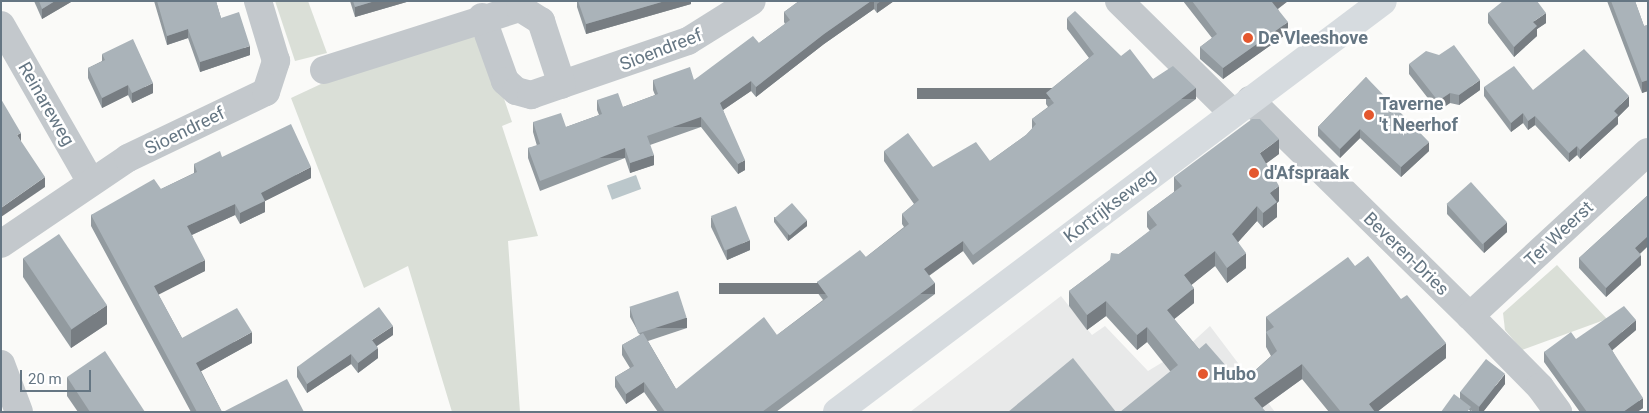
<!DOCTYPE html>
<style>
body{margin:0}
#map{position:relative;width:1649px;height:413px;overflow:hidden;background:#fafaf8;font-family:Roboto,sans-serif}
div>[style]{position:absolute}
.built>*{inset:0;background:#e8e9e9}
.green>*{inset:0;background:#dadfd7}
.water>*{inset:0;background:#bbc7cb;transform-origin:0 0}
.minor>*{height:28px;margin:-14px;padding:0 14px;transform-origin:14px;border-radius:14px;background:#c3c8cc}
.major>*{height:28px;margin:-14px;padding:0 14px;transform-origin:14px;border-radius:14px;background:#d6dbdf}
.wall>*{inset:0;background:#929a9f}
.shaded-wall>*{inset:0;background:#777d82;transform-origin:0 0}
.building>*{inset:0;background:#aab3b9;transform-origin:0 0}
.dots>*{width:14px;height:14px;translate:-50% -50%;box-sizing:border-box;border:2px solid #fff;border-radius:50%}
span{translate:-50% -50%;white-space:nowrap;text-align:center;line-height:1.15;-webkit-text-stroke:5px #fff;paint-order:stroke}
.poi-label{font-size:18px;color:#657683;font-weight:700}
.left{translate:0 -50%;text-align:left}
.street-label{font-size:18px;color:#657683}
.frame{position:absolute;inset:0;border:2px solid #657683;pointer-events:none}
.scale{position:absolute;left:20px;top:370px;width:71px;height:22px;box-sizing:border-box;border:2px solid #657683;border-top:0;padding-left:6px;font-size:15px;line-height:18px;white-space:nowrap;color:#657683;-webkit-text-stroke:4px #fff;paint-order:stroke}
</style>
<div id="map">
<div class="built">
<div style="clip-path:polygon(1061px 296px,1092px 335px,1105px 326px,1148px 371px,1186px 348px,1210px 326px,1275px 412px,910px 412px)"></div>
</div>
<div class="green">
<div style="clip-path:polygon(275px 1px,308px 1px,327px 53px,295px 61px)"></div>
<div style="clip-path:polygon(471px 34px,487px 49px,512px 122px,502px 126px,538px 236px,508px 241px,520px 412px,452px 412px,408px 266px,364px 288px,291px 98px,351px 70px)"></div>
<div style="clip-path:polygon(1557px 265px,1607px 319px,1522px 350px,1505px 330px,1503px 313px)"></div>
</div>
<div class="water">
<div style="left:636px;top:175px;width:15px;height:31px;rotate:70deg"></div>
</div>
<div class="minor">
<div style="left:1119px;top:1px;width:160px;rotate:44.5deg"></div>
<div style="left:482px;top:17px;width:68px;rotate:70.2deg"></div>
<div style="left:505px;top:81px;width:15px;rotate:42deg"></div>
<div style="left:516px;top:91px;width:16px;rotate:15deg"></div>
<div style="left:531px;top:95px;width:166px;rotate:-19deg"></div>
<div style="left:688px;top:41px;width:75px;rotate:-32deg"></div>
<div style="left:1px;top:25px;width:181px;rotate:60.2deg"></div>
<div style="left:324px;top:70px;width:206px;rotate:-17.6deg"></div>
<div style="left:520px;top:8px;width:25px;rotate:32deg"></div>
<div style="left:541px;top:21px;width:67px;rotate:71.8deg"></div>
<div style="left:1250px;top:100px;width:308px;rotate:44.5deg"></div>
<div style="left:1470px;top:316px;width:100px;rotate:45.4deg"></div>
<div style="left:1540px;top:387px;width:31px;rotate:54deg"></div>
<div style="left:1px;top:244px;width:153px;rotate:-34.1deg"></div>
<div style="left:128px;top:158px;width:153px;rotate:-25.6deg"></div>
<div style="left:266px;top:92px;width:33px;rotate:-72deg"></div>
<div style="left:276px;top:61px;width:63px;rotate:-106.7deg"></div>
<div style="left:1470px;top:316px;width:242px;rotate:-42.7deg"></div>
<div style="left:1px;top:364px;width:51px;rotate:69.4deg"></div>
</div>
<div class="major">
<div style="left:837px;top:412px;width:683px;rotate:-36.97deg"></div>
</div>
<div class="wall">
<div style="clip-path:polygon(34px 1px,71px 1px,71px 2px,42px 19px)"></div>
<div style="clip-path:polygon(154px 1px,216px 1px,221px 18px,250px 55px,200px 72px,188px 38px,167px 45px)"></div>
<div style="clip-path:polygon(350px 1px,410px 1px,355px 17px)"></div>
<div style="clip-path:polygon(577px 1px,691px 1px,691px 4px,586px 34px,577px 7px)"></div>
<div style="clip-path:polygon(799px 1px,894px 1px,877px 13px,874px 9px,824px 44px,756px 97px,751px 91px,723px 110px,745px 170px,738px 174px,701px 127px,650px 145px,654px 165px,630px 173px,625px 158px,540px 191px,528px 158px,528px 148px,537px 146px,533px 132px,533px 122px,566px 127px,599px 115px,597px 110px,597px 100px,623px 107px,655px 95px,653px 90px,653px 80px,694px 80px,759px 43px,785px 24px,784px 22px,784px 12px)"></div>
<div style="clip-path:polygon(1183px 1px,1288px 1px,1278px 9px,1288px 33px,1223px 79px,1200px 59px,1200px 47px,1212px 38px)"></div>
<div style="clip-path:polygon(1607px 1px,1635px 1px,1644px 26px,1648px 25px,1648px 91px,1642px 93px)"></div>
<div style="clip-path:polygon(1488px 13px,1546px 23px,1537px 29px,1537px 36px,1514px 57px,1488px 23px)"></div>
<div style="clip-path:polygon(1067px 18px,1153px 79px,1196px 99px,973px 265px,963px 251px,929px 276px,935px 294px,776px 412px,658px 412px,644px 392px,626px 404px,615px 387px,615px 377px,630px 368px,622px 355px,622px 345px,640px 335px,630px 317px,630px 307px,687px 328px,648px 341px,676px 389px,777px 335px,823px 300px,817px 292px,817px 282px,866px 257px,904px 227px,902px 224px,902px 214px,914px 204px,884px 161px,884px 151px,933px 167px,990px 161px,1026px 135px,1032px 129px,1032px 119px,1048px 107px,1046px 104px,1046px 93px,1089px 58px,1067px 29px)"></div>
<div style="clip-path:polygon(102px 54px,153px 93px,132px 103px,128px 95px,102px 108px,88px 78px,88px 68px,102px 61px)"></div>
<div style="clip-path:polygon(1409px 64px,1480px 90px,1459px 105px,1450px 103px,1438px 111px,1409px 74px)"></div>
<div style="clip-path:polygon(1366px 77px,1429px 151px,1401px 177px,1360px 138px,1340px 158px,1318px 136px,1318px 127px)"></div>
<div style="clip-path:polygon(1484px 87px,1533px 90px,1629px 106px,1618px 117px,1618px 124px,1580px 159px,1577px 155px,1569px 162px,1535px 125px,1528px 130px,1523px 123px,1511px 132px,1484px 96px)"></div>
<div style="clip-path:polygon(1279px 154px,1266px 163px,1279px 201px,1277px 203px,1277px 217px,1263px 228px,1257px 221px,1238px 242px,1246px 268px,1227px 283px,1215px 266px,1191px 285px,1194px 303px,1174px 319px,1199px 349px,1241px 383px,1271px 356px,1266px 347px,1266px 317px,1355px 266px,1446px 358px,1377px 412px,1329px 412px,1302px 379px,1262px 408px,1170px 371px,1147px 342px,1137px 350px,1106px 316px,1087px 330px,1069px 306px,1069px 291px,1150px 231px,1147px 227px,1147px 212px,1174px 192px,1174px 177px)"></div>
<div style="clip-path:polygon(222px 157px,311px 178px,265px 201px,265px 212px,240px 224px,235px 215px,192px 235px,205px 271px,158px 294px,182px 338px,252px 343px,201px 371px,222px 412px,191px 412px,91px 226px,91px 215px,161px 189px,194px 173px,194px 164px)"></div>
<div style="clip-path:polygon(1648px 195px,1648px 246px,1640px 254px,1641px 265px,1606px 297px,1579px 268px,1579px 258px)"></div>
<div style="clip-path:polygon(1447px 204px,1507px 232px,1484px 253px,1447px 214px)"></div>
<div style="clip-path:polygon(711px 217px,750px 250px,727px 260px,711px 227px)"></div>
<div style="clip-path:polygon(774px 217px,807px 226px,788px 241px,774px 222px)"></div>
<div style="clip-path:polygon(23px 258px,107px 324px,71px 348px,23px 277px)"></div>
<div style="clip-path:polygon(1636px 330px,1612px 350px,1643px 408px,1637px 412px,1580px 412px,1544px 362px,1544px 352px,1576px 339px)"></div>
<div style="clip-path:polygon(393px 335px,377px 346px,378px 358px,358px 373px,351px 364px,307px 393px,297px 377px,297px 367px)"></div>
<div style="clip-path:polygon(67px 377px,145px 412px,78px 412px,67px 396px)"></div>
<div style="clip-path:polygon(1505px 384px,1483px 412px,1472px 412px,1471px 410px,1471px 412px,1460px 399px,1460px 392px)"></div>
</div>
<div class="shaded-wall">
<div style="clip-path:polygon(55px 1px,71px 1px,71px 2px,42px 19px,42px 9px)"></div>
<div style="clip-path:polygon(375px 1px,410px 1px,355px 17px,355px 7px)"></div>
<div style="clip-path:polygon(665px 1px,691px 1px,691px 4px,586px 34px,586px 24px)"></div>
<div style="clip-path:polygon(871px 1px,874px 1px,874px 9px,824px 44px,756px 97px,756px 87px,824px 34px)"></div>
<div style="clip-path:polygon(881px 1px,894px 1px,877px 13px,877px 4px)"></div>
<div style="clip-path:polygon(1273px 1px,1288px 1px,1272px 13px,1272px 2px)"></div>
<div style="clip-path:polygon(1546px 13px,1546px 23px,1537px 29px,1537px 36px,1514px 57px,1514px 47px,1533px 22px)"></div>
<div style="clip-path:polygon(1288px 22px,1288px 33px,1223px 79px,1223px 68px)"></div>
<div style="clip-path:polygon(188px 29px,188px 38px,167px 45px,167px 36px)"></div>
<div style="clip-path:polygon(250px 46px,250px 55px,200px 72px,200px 62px)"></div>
<div style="clip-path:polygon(1480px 80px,1480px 90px,1459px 105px,1459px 95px)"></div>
<div style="clip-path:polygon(1648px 80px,1648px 91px,1642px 93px,1642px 82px)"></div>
<div style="clip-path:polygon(751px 81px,751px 91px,720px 112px,720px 103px)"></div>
<div style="clip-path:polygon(153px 83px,153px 93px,132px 103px,132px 93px)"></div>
<div style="clip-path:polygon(128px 85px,128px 95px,102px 108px,102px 98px)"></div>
<div style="left:1196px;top:88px;width:11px;height:279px;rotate:90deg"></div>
<div style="clip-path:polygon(1450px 93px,1450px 103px,1438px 111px,1438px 101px)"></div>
<div style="clip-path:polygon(1629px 96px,1629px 106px,1618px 117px,1618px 124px,1580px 159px,1580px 150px,1614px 111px)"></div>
<div style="clip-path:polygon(1523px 113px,1523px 123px,1511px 132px,1511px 123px)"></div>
<div style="clip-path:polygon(1535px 116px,1535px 125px,1528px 130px,1528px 121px)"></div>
<div style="left:701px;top:117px;width:10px;height:57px;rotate:90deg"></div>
<div style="clip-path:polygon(1360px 129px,1360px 138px,1340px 158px,1340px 149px)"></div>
<div style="clip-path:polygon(21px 133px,21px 142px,17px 135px)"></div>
<div style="clip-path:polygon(1279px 139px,1279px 154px,1260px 168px,1260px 153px)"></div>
<div style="clip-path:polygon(1429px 142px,1429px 151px,1401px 177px,1401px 167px)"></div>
<div style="clip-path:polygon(1577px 146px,1577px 155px,1569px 162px,1569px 153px)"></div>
<div style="left:625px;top:148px;width:10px;height:91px;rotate:90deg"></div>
<div style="clip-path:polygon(654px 155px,654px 165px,630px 173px,630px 163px)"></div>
<div style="clip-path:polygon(745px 160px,745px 170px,738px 174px,738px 164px)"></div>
<div style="clip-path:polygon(311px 167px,311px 178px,265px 201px,265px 212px,240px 224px,240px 213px,261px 193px)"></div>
<div style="clip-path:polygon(45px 177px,45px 187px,1px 217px,1px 208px)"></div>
<div style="clip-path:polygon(1279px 186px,1279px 201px,1277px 203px,1277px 217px,1263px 228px,1263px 213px,1270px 193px)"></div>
<div style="clip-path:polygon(235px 204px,235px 215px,187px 237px,187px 226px)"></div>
<div style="clip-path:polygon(1257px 206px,1257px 221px,1232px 249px,1232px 234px)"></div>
<div style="clip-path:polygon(807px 220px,807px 226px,788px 241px,788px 235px)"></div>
<div style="clip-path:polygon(1507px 222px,1507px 232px,1484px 253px,1484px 243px)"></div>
<div style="clip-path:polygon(1648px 236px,1648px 246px,1635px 258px,1635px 248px)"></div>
<div style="clip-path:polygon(750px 240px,750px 250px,727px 260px,727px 250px)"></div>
<div style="clip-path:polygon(963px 241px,963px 251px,924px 279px,924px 269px)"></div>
<div style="clip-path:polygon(1215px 251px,1215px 266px,1184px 291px,1184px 275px)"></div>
<div style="clip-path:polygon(1246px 253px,1246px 268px,1227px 283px,1227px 268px)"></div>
<div style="clip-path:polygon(1641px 255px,1641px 265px,1606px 297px,1606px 288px)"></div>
<div style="clip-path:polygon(205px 260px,205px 271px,154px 297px,154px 286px)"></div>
<div style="left:935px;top:283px;width:11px;height:216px;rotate:90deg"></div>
<div style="clip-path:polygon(1194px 288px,1194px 303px,1167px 325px,1167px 310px)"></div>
<div style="clip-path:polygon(1106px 301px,1106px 316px,1087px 330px,1087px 315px)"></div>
<div style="clip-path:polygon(107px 305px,107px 324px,71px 348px,71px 330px)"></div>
<div style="left:687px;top:318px;width:10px;height:46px;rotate:90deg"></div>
<div style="clip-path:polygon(1636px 320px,1636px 330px,1608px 354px,1608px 344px)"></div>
<div style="clip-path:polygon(393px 326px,393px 335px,372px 349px,372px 340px)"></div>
<div style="clip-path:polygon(1147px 327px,1147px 342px,1137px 350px,1137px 335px)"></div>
<div style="clip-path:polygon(252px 332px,252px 343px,196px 374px,196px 363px)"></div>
<div style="clip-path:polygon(1446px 343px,1446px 358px,1377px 412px,1369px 412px,1369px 404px)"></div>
<div style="clip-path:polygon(378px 348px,378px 358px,358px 373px,358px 363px)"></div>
<div style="clip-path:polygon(351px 354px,351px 364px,307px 393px,307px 384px)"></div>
<div style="clip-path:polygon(1302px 364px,1302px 379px,1256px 412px,1254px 398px)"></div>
<div style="clip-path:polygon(1505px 374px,1505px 384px,1483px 412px,1479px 412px,1479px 407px)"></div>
<div style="clip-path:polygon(644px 382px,644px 392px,626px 404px,626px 394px)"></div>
<div style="clip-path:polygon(1643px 398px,1643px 408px,1637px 412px,1623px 412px)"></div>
</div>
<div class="building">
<div style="clip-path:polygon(39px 1px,55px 1px,42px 9px)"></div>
<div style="clip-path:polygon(157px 1px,216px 1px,221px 18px,239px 12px,250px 46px,200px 62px,188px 29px,167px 36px)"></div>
<div style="clip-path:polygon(353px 1px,375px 1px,355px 7px)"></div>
<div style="clip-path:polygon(578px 1px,665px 1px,586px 24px)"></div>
<div style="clip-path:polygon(799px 1px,871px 1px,824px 34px,756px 87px,751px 81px,720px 103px,745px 160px,738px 164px,701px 117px,647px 136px,654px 155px,630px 163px,625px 148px,540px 181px,528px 148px,540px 144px,533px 122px,561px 113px,566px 127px,602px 114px,597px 100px,618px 93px,623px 107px,658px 94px,653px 80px,690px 67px,694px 80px,753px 36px,759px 43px,790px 20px,784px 12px)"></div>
<div style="clip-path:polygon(1192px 1px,1273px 1px,1272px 2px,1288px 22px,1223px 68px,1200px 47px,1217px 34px)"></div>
<div style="clip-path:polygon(1503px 1px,1537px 1px,1546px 13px,1533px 22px,1537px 26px,1514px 47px,1488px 13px)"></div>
<div style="clip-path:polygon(1611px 1px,1635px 1px,1644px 26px,1648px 25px,1648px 80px,1642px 82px)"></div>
<div style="clip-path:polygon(1075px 11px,1121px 56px,1130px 49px,1153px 79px,1173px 66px,1196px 88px,973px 255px,963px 241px,924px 269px,935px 283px,762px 412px,665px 412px,644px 382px,626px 394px,615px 377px,634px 366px,622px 345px,643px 333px,676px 389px,764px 317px,777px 335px,828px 297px,817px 282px,860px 250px,866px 257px,909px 224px,902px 214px,919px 200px,884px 151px,908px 133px,933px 167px,976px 142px,990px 161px,1026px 135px,1036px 124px,1032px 119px,1054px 103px,1046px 93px,1094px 54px,1067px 18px)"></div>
<div style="clip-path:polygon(133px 39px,153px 83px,132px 93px,128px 85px,102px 98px,88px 68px,105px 60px,102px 54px)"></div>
<div style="clip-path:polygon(1454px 45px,1480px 80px,1459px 95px,1450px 93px,1438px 101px,1409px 64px,1426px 51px,1439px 55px)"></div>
<div style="clip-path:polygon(1584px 49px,1629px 96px,1614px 111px,1618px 115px,1580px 150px,1577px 146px,1569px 153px,1535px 116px,1528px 121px,1523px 113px,1511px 123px,1484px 87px,1514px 66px,1533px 90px)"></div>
<div style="clip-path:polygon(1366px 77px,1429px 142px,1401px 167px,1360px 129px,1340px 149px,1318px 127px)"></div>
<div style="clip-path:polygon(1px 99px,21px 133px,17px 135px,45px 177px,1px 208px)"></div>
<div style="clip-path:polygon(1252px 119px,1260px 119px,1279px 139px,1260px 153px,1279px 186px,1270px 193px,1277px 202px,1263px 213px,1257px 206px,1232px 234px,1246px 253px,1227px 268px,1215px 251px,1184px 275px,1194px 288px,1167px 310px,1199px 349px,1206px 343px,1241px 383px,1277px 351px,1266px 332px,1274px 327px,1266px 317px,1348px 257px,1355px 266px,1368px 256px,1401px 299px,1407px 295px,1446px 343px,1369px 404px,1375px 412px,1341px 412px,1302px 364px,1254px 398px,1266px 412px,1120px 412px,1178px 365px,1147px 327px,1137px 335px,1106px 301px,1087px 315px,1069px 291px,1110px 260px,1111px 253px,1119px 254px,1157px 225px,1147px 212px,1182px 186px,1174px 177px)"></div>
<div style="clip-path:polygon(291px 124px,311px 167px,261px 193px,265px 201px,240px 213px,235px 204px,187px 226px,205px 260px,154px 286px,182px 338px,237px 308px,252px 332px,196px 363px,222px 412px,197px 412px,91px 215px,154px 179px,161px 189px,197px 172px,194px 164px,220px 151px,222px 157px)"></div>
<div style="left:1471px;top:182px;width:54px;height:33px;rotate:48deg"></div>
<div style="clip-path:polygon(1648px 195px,1648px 236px,1635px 248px,1641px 255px,1606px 288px,1579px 258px)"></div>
<div style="left:792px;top:203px;width:23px;height:23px;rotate:49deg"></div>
<div style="left:736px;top:206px;width:37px;height:27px;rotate:68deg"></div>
<div style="left:59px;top:234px;width:86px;height:43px;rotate:56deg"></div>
<div style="left:678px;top:291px;width:28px;height:51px;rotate:72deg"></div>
<div style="clip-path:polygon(1624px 306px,1636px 320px,1608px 344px,1643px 398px,1623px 412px,1587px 412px,1544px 352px,1571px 332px,1576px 339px)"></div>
<div style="clip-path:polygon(379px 307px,393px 326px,372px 340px,378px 348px,358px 363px,351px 354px,307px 384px,297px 367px)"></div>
<div style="clip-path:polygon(105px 351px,145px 412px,90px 412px,67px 377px)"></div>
<div style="clip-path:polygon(1073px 358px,1116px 412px,1008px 412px)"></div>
<div style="left:1486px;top:359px;width:24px;height:42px;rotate:38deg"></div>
<div style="clip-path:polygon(287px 379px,304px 412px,223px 412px)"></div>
<div style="clip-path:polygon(1454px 394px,1471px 407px,1467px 412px,1441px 412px)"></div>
</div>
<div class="dots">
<div style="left:1248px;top:38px;background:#e4572e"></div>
<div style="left:1369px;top:115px;background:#e4572e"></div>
<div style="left:1254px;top:173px;background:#e4572e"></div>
<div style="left:1203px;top:374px;background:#e4572e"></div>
</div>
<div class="poi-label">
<span class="left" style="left:1258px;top:38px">De Vleeshove</span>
<span class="left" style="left:1379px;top:115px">Taverne<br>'t Neerhof</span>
<span class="left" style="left:1264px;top:173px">d'Afspraak</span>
<span class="left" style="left:1213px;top:374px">Hubo</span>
</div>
<div class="street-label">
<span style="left:661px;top:50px;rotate:-21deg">Sioendreef</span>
<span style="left:46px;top:104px;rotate:60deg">Reinareweg</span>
<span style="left:185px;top:131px;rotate:-26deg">Sioendreef</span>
<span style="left:1110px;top:206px;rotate:-37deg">Kortrijkseweg</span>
<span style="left:1559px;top:234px;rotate:-43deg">Ter Weerst</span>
<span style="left:1406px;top:254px;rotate:44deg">Beveren-Dries</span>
</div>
<div class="frame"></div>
<div class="scale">20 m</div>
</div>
